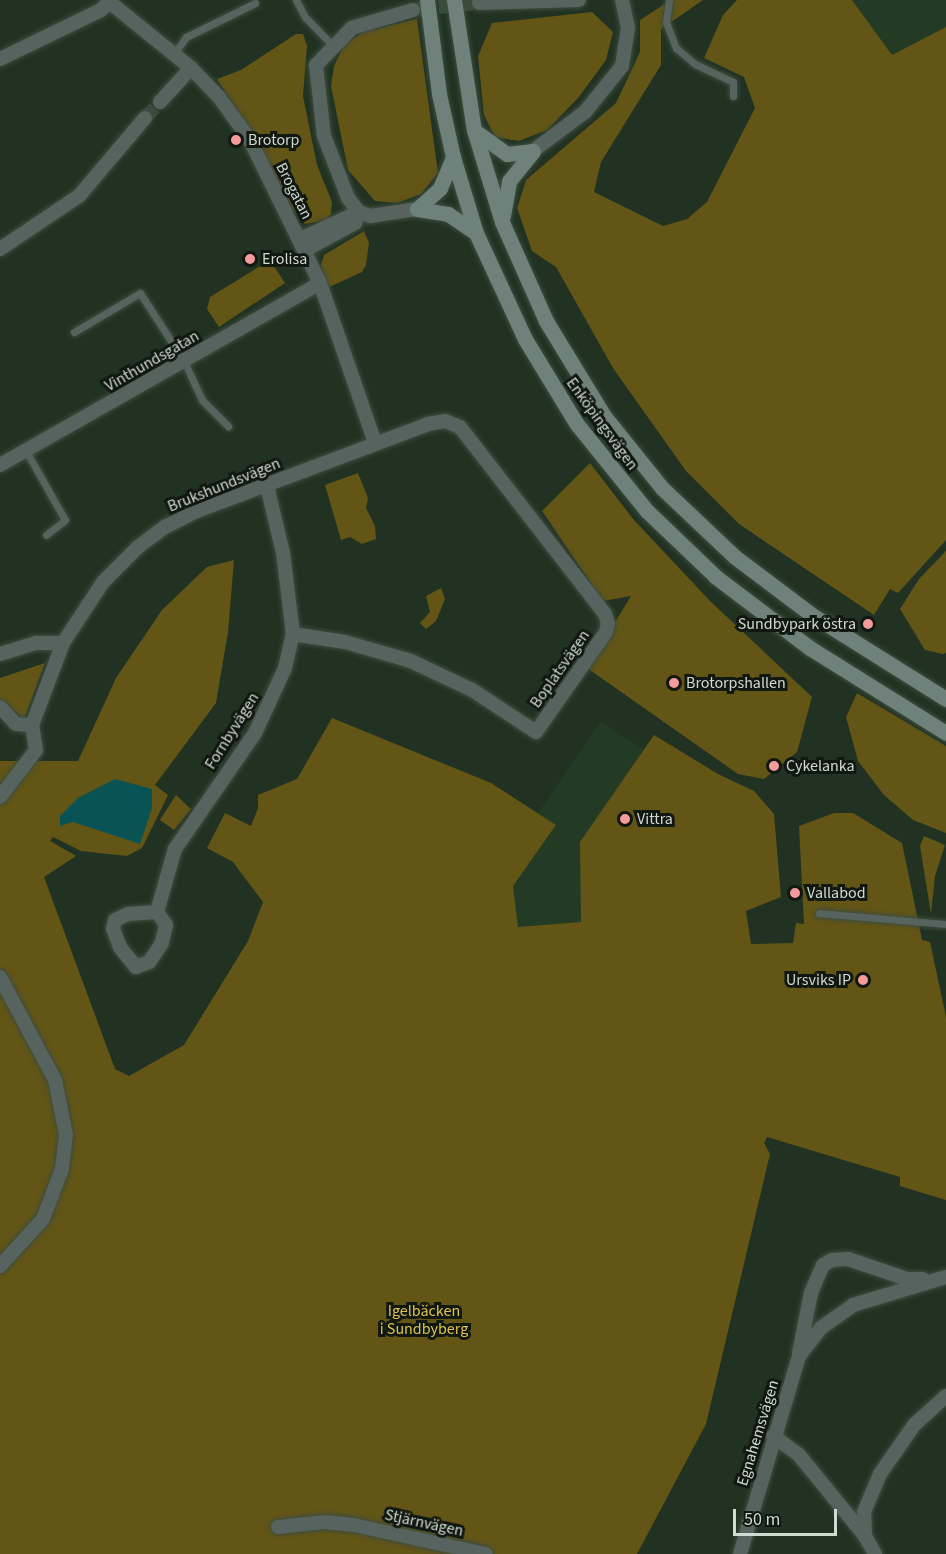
<!DOCTYPE html>
<meta charset="utf-8">
<style>
body{margin:0}
#map{position:relative;width:946px;height:1554px;overflow:hidden;background:#213222;font-family:"Source Sans 3",sans-serif}
div>[style]{position:absolute}
.built>*{inset:0;background:#233a25}
.green>*{inset:0;background:#635516}
.water>*{inset:0;background:#0a5355}
.minor-tunnel>*{height:14px;margin-top:-7px;transform-origin:0;background:repeating-linear-gradient(90deg,#3b4b3c 0 14px,transparent 0 21px)}
.roads{filter:drop-shadow(0 0 2px #3d4d3e) drop-shadow(0 0 2px #3d4d3e)}
.service>*{height:7px;margin:-3.5px;padding:0 3.5px;transform-origin:3.5px;border-radius:3.5px;background:#57635f}
.minor>*{height:14px;margin:-7px;padding:0 7px;transform-origin:7px;border-radius:7px;background:#57635f}
.secondary>*{height:15px;margin:-7.5px;padding:0 7.5px;transform-origin:7.5px;border-radius:7.5px;background:#6e817b}
.dots>*{width:16px;height:16px;translate:-50% -50%;box-sizing:border-box;border:3px solid #101811;border-radius:50%}
span{translate:-50% -50%;white-space:nowrap;text-align:center;line-height:1.15;-webkit-text-stroke:6px #101811;paint-order:stroke}
.poi-label{font-size:16px;color:#cfdad0}
.left{translate:0 -50%;text-align:left}
.right{translate:-100% -50%;text-align:right}
.street-label{font-size:16px;color:#cfdad0}
.park-label{font-size:16px;color:#ddc14a}
.scale{position:absolute;left:733px;top:1509px;width:104px;height:27px;box-sizing:border-box;border:3px solid #cfdad0;border-top:0;padding-left:8px;font-size:18px;line-height:21px;white-space:nowrap;color:#cfdad0;-webkit-text-stroke:4px #101811;paint-order:stroke}
</style>
<div id="map">
<div class="built">
<div style="clip-path:polygon(852px 0,946px 0,946px 27px,892px 55px)"></div>
<div style="clip-path:polygon(601px 721px,644px 750px,622px 920px,517px 927px,512px 886px,556px 826px,538px 813px)"></div>
</div>
<div class="green">
<div style="clip-path:polygon(671px 0,703px 0,661px 29px,661px 65px,601px 162px,594px 192px,663px 226px,687px 219px,707px 202px,755px 108px,744px 77px,704px 58px,723px 15px,737px 0,852px 0,892px 55px,946px 27px,946px 540px,898px 593px,890px 589px,874px 615px,739px 524px,686px 471px,613px 368px,556px 267px,532px 251px,517px 208px,526px 180px,616px 103px,640px 52px,640px 20px)"></div>
<div style="clip-path:polygon(592px 12px,613px 32px,606px 60px,579px 97px,547px 130px,519px 141px,495px 137px,484px 115px,478px 56px,492px 23px)"></div>
<div style="clip-path:polygon(417px 19px,438px 173px,421px 194px,397px 203px,375px 201px,348px 170px,331px 86px,334px 66px,344px 45px,363px 32px)"></div>
<div style="clip-path:polygon(296px 34px,303px 34px,307px 46px,303px 96px,317px 165px,332px 202px,331px 214px,326px 220px,305px 224px,289px 205px,254px 136px,217px 79px,241px 70px)"></div>
<div style="clip-path:polygon(364px 231px,369px 243px,366px 265px,362px 272px,327px 288px,321px 265px,324px 255px)"></div>
<div style="clip-path:polygon(270px 260px,285px 283px,219px 327px,207px 309px,210px 297px)"></div>
<div style="clip-path:polygon(590px 463px,634px 520px,710px 601px,812px 697px,797px 752px,764px 779px,738px 774px,587px 668px,631px 596px,603px 601px,542px 511px)"></div>
<div style="clip-path:polygon(358px 473px,368px 498px,366px 508px,375px 526px,376px 539px,362px 544px,350px 537px,341px 540px,325px 485px)"></div>
<div style="clip-path:polygon(946px 551px,946px 653px,943px 654px,925px 650px,900px 609px,919px 579px)"></div>
<div style="clip-path:polygon(234px 560px,228px 632px,216px 703px,155px 785px,168px 795px,142px 848px,127px 856px,81px 851px,53px 837px,50px 841px,76px 856px,44px 877px,115px 1069px,129px 1076px,184px 1045px,248px 941px,263px 902px,233px 862px,207px 848px,225px 813px,251px 826px,258px 808px,258px 795px,297px 779px,332px 718px,491px 783px,556px 825px,513px 886px,518px 927px,581px 922px,580px 842px,654px 735px,718px 774px,754px 791px,774px 814px,781px 897px,746px 911px,751px 944px,793px 943px,796px 923px,804px 924px,799px 826px,834px 813px,853px 813px,902px 843px,922px 940px,930px 942px,946px 1017px,946px 1200px,900px 1186px,900px 1177px,767px 1137px,764px 1143px,770px 1154px,706px 1424px,637px 1554px,0 1554px,0 761px,78px 761px,116px 678px,162px 610px,207px 567px)"></div>
<div style="clip-path:polygon(441px 588px,445px 599px,436px 621px,426px 629px,420px 623px,430px 612px,426px 596px)"></div>
<div style="clip-path:polygon(45px 663px,25px 717px,21px 717px,0 699px,0 678px)"></div>
<div style="clip-path:polygon(857px 693px,946px 746px,946px 833px,913px 820px,884px 795px,858px 761px,846px 717px)"></div>
<div style="clip-path:polygon(176px 795px,191px 809px,174px 830px,160px 820px)"></div>
<div style="clip-path:polygon(924px 836px,945px 845px,935px 876px,931px 914px,920px 846px)"></div>
</div>
<div class="water">
<div style="clip-path:polygon(115px 779px,152px 789px,152px 808px,140px 844px,73px 822px,60px 826px,60px 816px,78px 798px)"></div>
</div>
<div class="minor-tunnel">
<div style="left:418px;top:9px;width:61px;rotate:-5.6deg"></div>
<div style="left:145px;top:118px;width:22px;rotate:-47deg"></div>
</div>
<div class="roads">
<div class="service">
<div style="left:296px;top:0;width:19px;rotate:62deg"></div>
<div style="left:305px;top:17px;width:39px;rotate:46deg"></div>
<div style="left:669px;top:0;width:22px;rotate:98deg"></div>
<div style="left:666px;top:22px;width:28px;rotate:69deg"></div>
<div style="left:676px;top:48px;width:25px;rotate:40deg"></div>
<div style="left:695px;top:64px;width:42px;rotate:25.3deg"></div>
<div style="left:733px;top:82px;width:14px;rotate:90deg"></div>
<div style="left:174px;top:54px;width:21px;rotate:-55deg"></div>
<div style="left:186px;top:37px;width:77px;rotate:-26.2deg"></div>
<div style="left:74px;top:332px;width:77px;rotate:-30.6deg"></div>
<div style="left:140px;top:293px;width:81px;rotate:57.1deg"></div>
<div style="left:184px;top:361px;width:43px;rotate:65.2deg"></div>
<div style="left:202px;top:400px;width:37px;rotate:45deg"></div>
<div style="left:26px;top:451px;width:79px;rotate:60.5deg"></div>
<div style="left:65px;top:520px;width:24px;rotate:142deg"></div>
<div style="left:819px;top:913px;width:127px;rotate:5deg"></div>
</div>
<div class="minor">
<div style="left:107px;top:0;width:108px;rotate:39deg"></div>
<div style="left:191px;top:68px;width:40px;rotate:46deg"></div>
<div style="left:219px;top:97px;width:53px;rotate:54.2deg"></div>
<div style="left:250px;top:140px;width:159px;rotate:63.9deg"></div>
<div style="left:320px;top:283px;width:169px;rotate:71deg"></div>
<div style="left:479px;top:3px;width:100px;rotate:-1.7deg"></div>
<div style="left:413px;top:10px;width:64px;rotate:163.6deg"></div>
<div style="left:352px;top:28px;width:52px;rotate:134.2deg"></div>
<div style="left:316px;top:65px;width:71px;rotate:83.6deg"></div>
<div style="left:324px;top:136px;width:66px;rotate:68.8deg"></div>
<div style="left:348px;top:198px;width:18px;rotate:52deg"></div>
<div style="left:359px;top:212px;width:12px;rotate:20deg"></div>
<div style="left:370px;top:216px;width:48px;rotate:-8.5deg"></div>
<div style="left:0;top:59px;width:112px;rotate:-25.9deg"></div>
<div style="left:101px;top:10px;width:14px;rotate:-45deg"></div>
<div style="left:160px;top:102px;width:46px;rotate:-47.6deg"></div>
<div style="left:533px;top:151px;width:65px;rotate:-36.9deg"></div>
<div style="left:585px;top:112px;width:59px;rotate:-51.2deg"></div>
<div style="left:622px;top:66px;width:38px;rotate:-81deg"></div>
<div style="left:628px;top:28px;width:29px;rotate:-102deg"></div>
<div style="left:300px;top:239px;width:65px;rotate:-24.6deg"></div>
<div style="left:0;top:249px;width:95px;rotate:-33.9deg"></div>
<div style="left:79px;top:196px;width:102px;rotate:-49.8deg"></div>
<div style="left:305px;top:250px;width:57px;rotate:-28.4deg"></div>
<div style="left:355px;top:223px;width:12px;rotate:-70deg"></div>
<div style="left:0;top:465px;width:368px;rotate:-29.6deg"></div>
<div style="left:0;top:654px;width:38px;rotate:-17deg"></div>
<div style="left:36px;top:643px;width:27px"></div>
<div style="left:0;top:707px;width:23px;rotate:47deg"></div>
<div style="left:16px;top:724px;width:16px;rotate:4deg"></div>
<div style="left:0;top:797px;width:59px;rotate:-52.5deg"></div>
<div style="left:36px;top:750px;width:25px;rotate:-99deg"></div>
<div style="left:32px;top:725px;width:88px;rotate:-69.3deg"></div>
<div style="left:63px;top:643px;width:73px;rotate:-56.7deg"></div>
<div style="left:103px;top:582px;width:49px;rotate:-45deg"></div>
<div style="left:138px;top:547px;width:34px;rotate:-37deg"></div>
<div style="left:165px;top:527px;width:36px;rotate:-27deg"></div>
<div style="left:197px;top:511px;width:247px;rotate:-20.6deg"></div>
<div style="left:428px;top:424px;width:17px;rotate:-10deg"></div>
<div style="left:445px;top:421px;width:16px;rotate:22deg"></div>
<div style="left:460px;top:427px;width:237px;rotate:52.2deg"></div>
<div style="left:605px;top:614px;width:9px;rotate:72deg"></div>
<div style="left:608px;top:623px;width:9px;rotate:103deg"></div>
<div style="left:606px;top:632px;width:122px;rotate:125deg"></div>
<div style="left:536px;top:732px;width:77px;rotate:-146.7deg"></div>
<div style="left:472px;top:690px;width:68px;rotate:-154.6deg"></div>
<div style="left:411px;top:661px;width:69px;rotate:-163.9deg"></div>
<div style="left:345px;top:642px;width:53px;rotate:-171.3deg"></div>
<div style="left:157px;top:912px;width:66px;rotate:-74.1deg"></div>
<div style="left:175px;top:849px;width:141px;rotate:-55.4deg"></div>
<div style="left:255px;top:733px;width:72px;rotate:-65.2deg"></div>
<div style="left:285px;top:668px;width:35px;rotate:-77deg"></div>
<div style="left:293px;top:634px;width:82px;rotate:-97deg"></div>
<div style="left:283px;top:553px;width:69px;rotate:-103.4deg"></div>
<div style="left:157px;top:912px;width:16px;rotate:55deg"></div>
<div style="left:166px;top:925px;width:18px;rotate:103deg"></div>
<div style="left:162px;top:943px;width:23px;rotate:124deg"></div>
<div style="left:149px;top:962px;width:14px;rotate:159deg"></div>
<div style="left:136px;top:967px;width:26px;rotate:-129deg"></div>
<div style="left:120px;top:947px;width:19px;rotate:-111deg"></div>
<div style="left:113px;top:929px;width:9px;rotate:-77deg"></div>
<div style="left:115px;top:920px;width:14px;rotate:-25deg"></div>
<div style="left:128px;top:914px;width:29px;rotate:-4deg"></div>
<div style="left:0;top:977px;width:117px;rotate:61.9deg"></div>
<div style="left:55px;top:1080px;width:56px;rotate:78.7deg"></div>
<div style="left:66px;top:1135px;width:34px;rotate:97deg"></div>
<div style="left:62px;top:1169px;width:53px;rotate:110.8deg"></div>
<div style="left:43px;top:1219px;width:64px;rotate:132.5deg"></div>
<div style="left:799px;top:1353px;width:61px;rotate:-78.7deg"></div>
<div style="left:811px;top:1293px;width:30px;rotate:-67deg"></div>
<div style="left:823px;top:1265px;width:10px;rotate:-29deg"></div>
<div style="left:832px;top:1260px;width:16px;rotate:-4deg"></div>
<div style="left:848px;top:1259px;width:62px;rotate:18.7deg"></div>
<div style="left:907px;top:1279px;width:16px"></div>
<div style="left:773px;top:1436px;width:32px;rotate:36deg"></div>
<div style="left:799px;top:1455px;width:104px;rotate:50.8deg"></div>
<div style="left:865px;top:1536px;width:21px;rotate:61deg"></div>
<div style="left:278px;top:1527px;width:47px;rotate:-6.1deg"></div>
<div style="left:325px;top:1522px;width:29px;rotate:6deg"></div>
<div style="left:354px;top:1525px;width:135px;rotate:12.4deg"></div>
<div style="left:865px;top:1536px;width:24px;rotate:-92deg"></div>
<div style="left:864px;top:1512px;width:41px;rotate:-67.2deg"></div>
<div style="left:880px;top:1474px;width:60px;rotate:-55.2deg"></div>
<div style="left:914px;top:1425px;width:43px;rotate:-42.2deg"></div>
<div style="left:740px;top:1554px;width:207px;rotate:-73.4deg"></div>
<div style="left:799px;top:1356px;width:37px;rotate:-52deg"></div>
<div style="left:822px;top:1327px;width:38px;rotate:-35deg"></div>
<div style="left:853px;top:1305px;width:97px;rotate:-16.8deg"></div>
</div>
<div class="secondary">
<div style="left:427px;top:0;width:95px;rotate:82.7deg"></div>
<div style="left:439px;top:94px;width:65px;rotate:77.5deg"></div>
<div style="left:453px;top:157px;width:79px;rotate:73.2deg"></div>
<div style="left:476px;top:233px;width:117px;rotate:65.2deg"></div>
<div style="left:525px;top:339px;width:98px;rotate:58.7deg"></div>
<div style="left:576px;top:423px;width:113px;rotate:51.1deg"></div>
<div style="left:647px;top:511px;width:95px;rotate:43.7deg"></div>
<div style="left:716px;top:577px;width:118px;rotate:37.1deg"></div>
<div style="left:810px;top:648px;width:160px;rotate:32deg"></div>
<div style="left:454px;top:0;width:132px;rotate:81.3deg"></div>
<div style="left:474px;top:130px;width:96px;rotate:73.1deg"></div>
<div style="left:502px;top:222px;width:108px;rotate:66deg"></div>
<div style="left:546px;top:321px;width:111px;rotate:58.6deg"></div>
<div style="left:604px;top:416px;width:92px;rotate:51.1deg"></div>
<div style="left:662px;top:488px;width:100px;rotate:43.4deg"></div>
<div style="left:735px;top:557px;width:96px;rotate:37deg"></div>
<div style="left:812px;top:615px;width:158px;rotate:32.1deg"></div>
<div style="left:475px;top:131px;width:39px;rotate:36deg"></div>
<div style="left:507px;top:154px;width:26px;rotate:-7deg"></div>
<div style="left:417px;top:209px;width:31px;rotate:9deg"></div>
<div style="left:448px;top:214px;width:34px;rotate:34deg"></div>
<div style="left:417px;top:209px;width:31px;rotate:-42deg"></div>
<div style="left:440px;top:188px;width:34px;rotate:-67deg"></div>
<div style="left:503px;top:216px;width:36px;rotate:-80deg"></div>
<div style="left:509px;top:181px;width:38px;rotate:-51deg"></div>
</div>
</div>
<div class="dots">
<div style="left:236px;top:140px;background:#f59b9b"></div>
<div style="left:250px;top:259px;background:#f59b9b"></div>
<div style="left:868px;top:624px;background:#f59b9b"></div>
<div style="left:674px;top:683px;background:#f59b9b"></div>
<div style="left:774px;top:766px;background:#f59b9b"></div>
<div style="left:625px;top:819px;background:#f59b9b"></div>
<div style="left:795px;top:893px;background:#f59b9b"></div>
<div style="left:863px;top:980px;background:#f59b9b"></div>
</div>
<div class="poi-label">
<span class="left" style="left:248px;top:140px">Brotorp</span>
<span class="left" style="left:262px;top:259px">Erolisa</span>
<span class="right" style="left:856px;top:624px">Sundbypark östra</span>
<span class="left" style="left:686px;top:683px">Brotorpshallen</span>
<span class="left" style="left:786px;top:766px">Cykelanka</span>
<span class="left" style="left:637px;top:819px">Vittra</span>
<span class="left" style="left:807px;top:893px">Vallabod</span>
<span class="right" style="left:851px;top:980px">Ursviks IP</span>
</div>
<div class="street-label">
<span style="left:294px;top:191px;rotate:63deg">Brogatan</span>
<span style="left:152px;top:361px;rotate:-30deg">Vinthundsgatan</span>
<span style="left:602px;top:424px;rotate:54deg">Enköpingsvägen</span>
<span style="left:224px;top:485px;rotate:-22deg">Brukshundsvägen</span>
<span style="left:560px;top:669px;rotate:-55deg">Boplatsvägen</span>
<span style="left:232px;top:731px;rotate:-58deg">Fornbyvägen</span>
<span style="left:758px;top:1433px;rotate:-73deg">Egnahemsvägen</span>
<span style="left:424px;top:1523px;rotate:12deg">Stjärnvägen</span>
</div>
<div class="park-label">
<span style="left:424px;top:1320px">Igelbäcken<br>i Sundbyberg</span>
</div>
<div class="scale">50 m</div>
</div>
